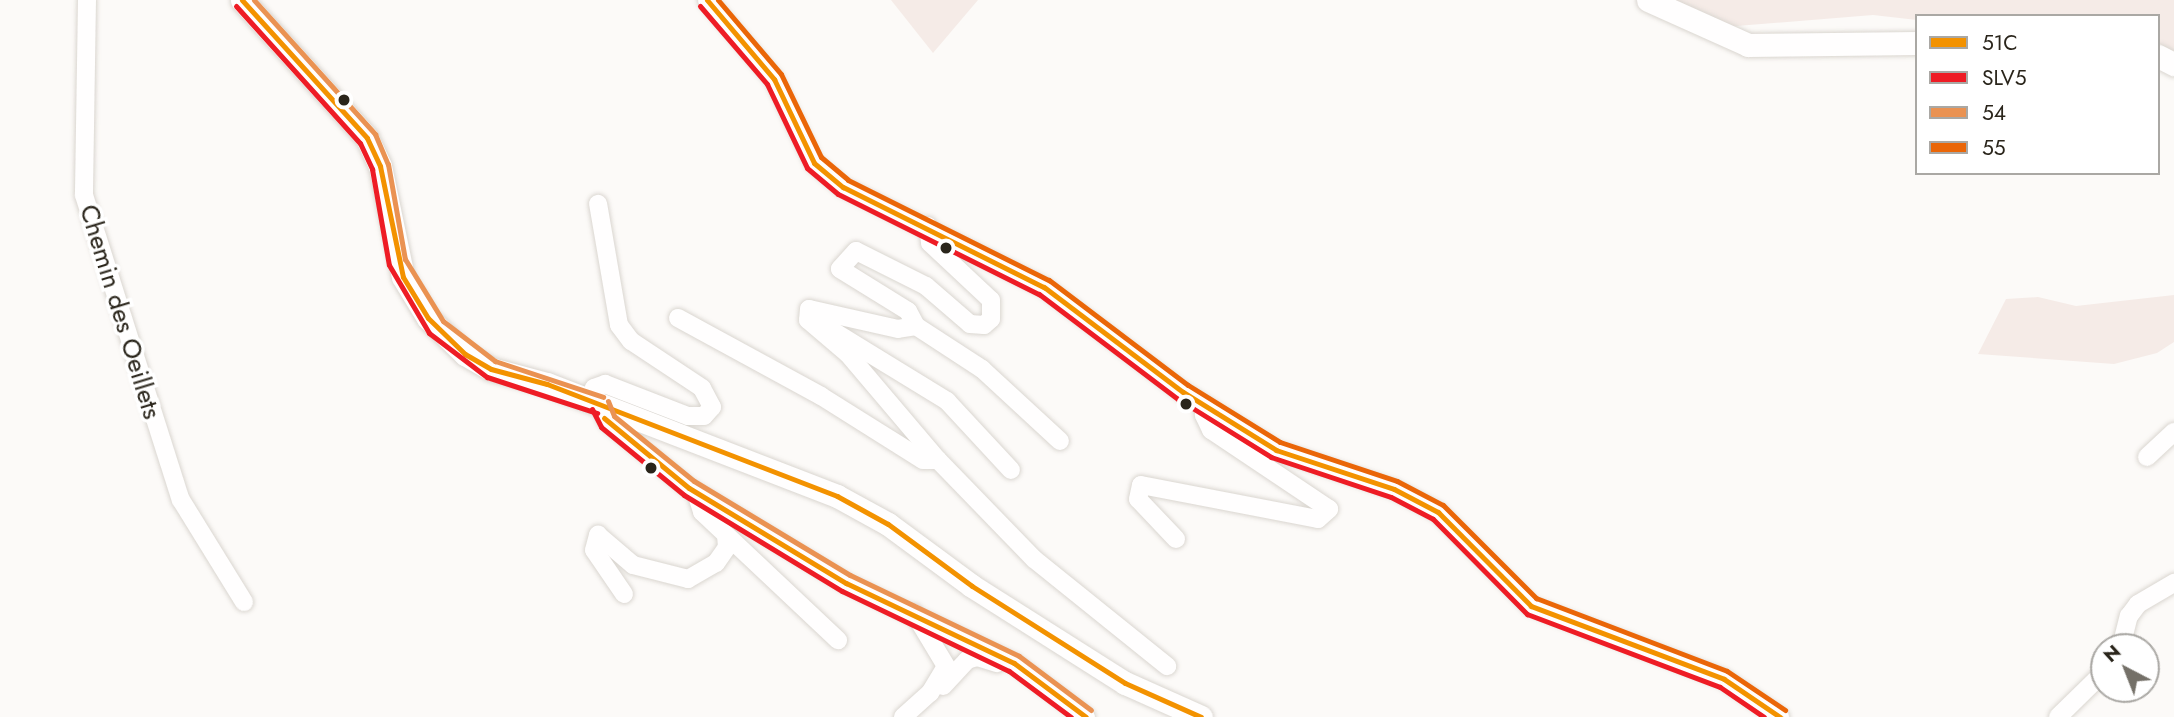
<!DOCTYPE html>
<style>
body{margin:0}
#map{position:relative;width:2174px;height:717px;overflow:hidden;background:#fcfaf8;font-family:Jost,sans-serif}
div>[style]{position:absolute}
.industrial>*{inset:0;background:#f5ebe7}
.roads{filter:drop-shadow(0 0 2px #dad6d0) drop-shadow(0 0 2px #dad6d0)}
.minor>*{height:18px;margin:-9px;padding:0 9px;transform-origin:9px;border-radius:9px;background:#fffefe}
.major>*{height:23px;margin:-11.5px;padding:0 11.5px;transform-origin:11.5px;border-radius:11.5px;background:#fffefe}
.bus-1>*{height:5px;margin:-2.5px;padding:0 2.5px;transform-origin:2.5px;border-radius:2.5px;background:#f39200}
.bus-2>*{height:5px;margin:-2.5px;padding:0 2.5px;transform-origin:2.5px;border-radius:2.5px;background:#ee1c25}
.bus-3>*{height:5px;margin:-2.5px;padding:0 2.5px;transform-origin:2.5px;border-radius:2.5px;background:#ea9252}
.bus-4>*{height:5px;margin:-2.5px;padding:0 2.5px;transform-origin:2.5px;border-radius:2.5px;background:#ea6608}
.dots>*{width:19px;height:19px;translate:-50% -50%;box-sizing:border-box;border:4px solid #fff;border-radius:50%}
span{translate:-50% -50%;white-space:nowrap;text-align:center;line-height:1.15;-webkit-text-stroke:7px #fff;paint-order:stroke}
.street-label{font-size:26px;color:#2a251b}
.legend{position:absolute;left:1915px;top:14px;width:245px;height:161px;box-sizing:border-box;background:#fff;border:2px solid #aaa8a4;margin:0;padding:9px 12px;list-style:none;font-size:21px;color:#2a251b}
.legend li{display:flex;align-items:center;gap:14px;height:35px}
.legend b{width:35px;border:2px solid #aaa8a4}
.north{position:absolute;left:2090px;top:633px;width:70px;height:70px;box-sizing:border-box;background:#fff;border:2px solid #aaa8a4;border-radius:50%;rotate:318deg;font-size:19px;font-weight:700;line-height:28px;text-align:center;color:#2a251b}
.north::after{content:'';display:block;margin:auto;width:24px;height:32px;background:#747068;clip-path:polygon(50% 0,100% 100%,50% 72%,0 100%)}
</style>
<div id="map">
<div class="industrial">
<div style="clip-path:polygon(891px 0,978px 0,933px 53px)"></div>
<div style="clip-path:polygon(1667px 0,2174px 0,2174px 53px,2158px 44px,2158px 16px,1917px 20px,1873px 15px,1724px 27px)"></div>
<div style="clip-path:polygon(2174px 295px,2174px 342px,2157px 353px,2114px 364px,1978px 354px,2006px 299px,2038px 297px,2076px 306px)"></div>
</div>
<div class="roads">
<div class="minor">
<div style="left:87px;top:0;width:195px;rotate:90.9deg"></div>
<div style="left:84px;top:195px;width:320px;rotate:72.4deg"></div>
<div style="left:181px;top:500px;width:120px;rotate:58.3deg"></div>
<div style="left:707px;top:0;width:104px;rotate:49.7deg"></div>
<div style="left:774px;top:79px;width:93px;rotate:64.5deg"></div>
<div style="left:814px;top:163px;width:38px;rotate:40deg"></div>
<div style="left:843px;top:187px;width:225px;rotate:26.5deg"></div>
<div style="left:1044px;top:287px;width:174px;rotate:37.1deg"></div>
<div style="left:1183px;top:392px;width:110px;rotate:31.9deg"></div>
<div style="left:1276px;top:450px;width:124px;rotate:18.3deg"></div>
<div style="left:1394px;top:489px;width:50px;rotate:27.6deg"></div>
<div style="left:1438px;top:512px;width:132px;rotate:45.3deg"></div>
<div style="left:1531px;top:606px;width:206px;rotate:20.7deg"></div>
<div style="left:1724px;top:679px;width:68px;rotate:34.2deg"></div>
<div style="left:928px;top:226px;width:17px;rotate:83deg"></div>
<div style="left:930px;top:243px;width:83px;rotate:43.1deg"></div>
<div style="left:991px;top:300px;width:19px;rotate:90deg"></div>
<div style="left:991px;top:319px;width:9px;rotate:139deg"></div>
<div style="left:984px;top:325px;width:14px;rotate:-176deg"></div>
<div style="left:970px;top:324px;width:58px;rotate:-139.2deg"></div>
<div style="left:926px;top:286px;width:78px;rotate:-153.4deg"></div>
<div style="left:856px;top:251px;width:24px;rotate:132deg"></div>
<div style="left:840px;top:269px;width:80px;rotate:31.7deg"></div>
<div style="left:908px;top:311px;width:17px;rotate:62deg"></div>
<div style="left:916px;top:326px;width:18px;rotate:171deg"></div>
<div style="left:898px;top:329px;width:91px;rotate:-167.3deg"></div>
<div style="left:809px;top:309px;width:11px;rotate:95deg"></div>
<div style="left:808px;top:320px;width:52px;rotate:40.4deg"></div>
<div style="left:848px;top:354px;width:139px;rotate:49.7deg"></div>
<div style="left:938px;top:460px;width:138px;rotate:45.9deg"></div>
<div style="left:1034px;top:559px;width:171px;rotate:38.8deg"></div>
<div style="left:678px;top:318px;width:163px;rotate:28.6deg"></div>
<div style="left:821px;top:396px;width:120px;rotate:32.1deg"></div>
<div style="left:923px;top:460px;width:15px"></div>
<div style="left:916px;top:326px;width:79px;rotate:33.1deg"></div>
<div style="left:982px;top:369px;width:106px;rotate:42.7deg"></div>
<div style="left:828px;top:328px;width:140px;rotate:31.5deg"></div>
<div style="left:947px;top:401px;width:94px;rotate:47.2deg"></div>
<div style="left:589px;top:400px;width:13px;rotate:-67deg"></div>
<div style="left:594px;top:388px;width:12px;rotate:-20deg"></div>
<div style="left:605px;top:384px;width:89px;rotate:21.1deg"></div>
<div style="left:688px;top:416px;width:16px"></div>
<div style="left:704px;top:416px;width:12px;rotate:-48deg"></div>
<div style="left:712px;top:407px;width:21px;rotate:-118deg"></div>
<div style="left:702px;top:388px;width:85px;rotate:-146.5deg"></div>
<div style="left:631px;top:341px;width:20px;rotate:-127deg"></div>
<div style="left:619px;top:325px;width:123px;rotate:-99.8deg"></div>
<div style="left:600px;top:405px;width:17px;rotate:66deg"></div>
<div style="left:607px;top:421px;width:106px;rotate:39.3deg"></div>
<div style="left:689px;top:488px;width:184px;rotate:31.2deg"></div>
<div style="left:846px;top:583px;width:186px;rotate:25.5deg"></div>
<div style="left:1014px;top:663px;width:90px;rotate:36.9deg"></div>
<div style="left:2147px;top:457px;width:37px;rotate:-43deg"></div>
<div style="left:696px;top:493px;width:20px;rotate:72deg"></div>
<div style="left:702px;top:512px;width:187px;rotate:43.3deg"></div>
<div style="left:1176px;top:539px;width:55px;rotate:-133.5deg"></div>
<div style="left:1138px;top:499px;width:14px;rotate:-78deg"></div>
<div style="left:1141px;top:485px;width:180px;rotate:10.9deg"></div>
<div style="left:1318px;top:519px;width:15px;rotate:-42deg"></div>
<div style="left:1329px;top:509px;width:142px;rotate:-146.2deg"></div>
<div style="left:1211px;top:430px;width:17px;rotate:-115deg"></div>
<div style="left:1204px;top:415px;width:9px;rotate:-69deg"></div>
<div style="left:624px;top:594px;width:53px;rotate:-124.3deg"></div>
<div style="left:594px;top:550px;width:16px;rotate:-75deg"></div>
<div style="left:598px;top:535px;width:46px;rotate:40.6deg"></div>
<div style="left:633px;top:565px;width:57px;rotate:14.3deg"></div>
<div style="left:688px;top:579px;width:32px;rotate:-30deg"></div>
<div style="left:716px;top:563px;width:19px;rotate:-55deg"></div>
<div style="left:727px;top:547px;width:11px;rotate:-95deg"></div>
<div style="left:2121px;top:647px;width:32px;rotate:-76deg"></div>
<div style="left:2129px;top:616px;width:15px;rotate:-53deg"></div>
<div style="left:2138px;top:604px;width:42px;rotate:-30.3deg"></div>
<div style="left:943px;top:686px;width:35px;rotate:-47deg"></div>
<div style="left:967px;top:660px;width:10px;rotate:-17deg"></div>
<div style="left:977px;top:657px;width:21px;rotate:17deg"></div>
<div style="left:903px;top:717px;width:36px;rotate:-42deg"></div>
<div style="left:930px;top:693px;width:31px;rotate:-59deg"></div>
<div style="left:946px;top:666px;width:62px;rotate:-121.1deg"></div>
<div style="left:2058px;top:717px;width:64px;rotate:-44.4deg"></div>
</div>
<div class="major">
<div style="left:242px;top:0;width:186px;rotate:47.8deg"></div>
<div style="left:367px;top:138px;width:31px;rotate:65deg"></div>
<div style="left:380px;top:166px;width:113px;rotate:78.3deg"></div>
<div style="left:403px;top:277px;width:48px;rotate:58.6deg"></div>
<div style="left:428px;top:318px;width:52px;rotate:44.2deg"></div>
<div style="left:465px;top:354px;width:30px;rotate:30deg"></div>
<div style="left:491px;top:369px;width:58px;rotate:15deg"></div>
<div style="left:547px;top:384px;width:311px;rotate:21.1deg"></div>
<div style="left:837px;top:496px;width:58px;rotate:28.8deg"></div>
<div style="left:888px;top:524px;width:104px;rotate:36.4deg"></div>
<div style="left:972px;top:586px;width:181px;rotate:32.4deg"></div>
<div style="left:1125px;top:683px;width:83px;rotate:24.1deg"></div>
<div style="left:1648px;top:0;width:110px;rotate:24.2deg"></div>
<div style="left:1748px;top:45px;width:169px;rotate:-0.7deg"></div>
<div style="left:2158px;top:56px;width:18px;rotate:27deg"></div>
</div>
</div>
<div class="bus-1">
<div style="left:242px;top:0;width:186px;rotate:47.8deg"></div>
<div style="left:367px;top:138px;width:31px;rotate:65deg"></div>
<div style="left:380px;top:166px;width:113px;rotate:78.3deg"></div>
<div style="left:403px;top:277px;width:48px;rotate:58.6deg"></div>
<div style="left:428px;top:318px;width:52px;rotate:44.2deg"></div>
<div style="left:465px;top:354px;width:30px;rotate:30deg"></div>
<div style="left:491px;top:369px;width:58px;rotate:15deg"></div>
<div style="left:547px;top:384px;width:311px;rotate:21.1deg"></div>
<div style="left:837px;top:496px;width:58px;rotate:28.8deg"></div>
<div style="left:888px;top:524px;width:104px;rotate:36.4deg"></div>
<div style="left:972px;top:586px;width:181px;rotate:32.4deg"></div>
<div style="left:1125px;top:683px;width:83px;rotate:24.1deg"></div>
<div style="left:707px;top:0;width:104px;rotate:49.7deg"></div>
<div style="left:774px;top:79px;width:93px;rotate:64.5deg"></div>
<div style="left:814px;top:163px;width:38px;rotate:40deg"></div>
<div style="left:843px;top:187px;width:225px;rotate:26.5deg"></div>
<div style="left:1044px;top:287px;width:174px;rotate:37.1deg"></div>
<div style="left:1183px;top:392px;width:110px;rotate:31.9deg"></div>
<div style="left:1276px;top:450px;width:124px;rotate:18.3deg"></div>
<div style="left:1394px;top:489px;width:50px;rotate:27.6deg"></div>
<div style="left:1438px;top:512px;width:132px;rotate:45.3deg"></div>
<div style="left:1531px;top:606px;width:206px;rotate:20.7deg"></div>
<div style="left:1724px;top:679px;width:68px;rotate:34.2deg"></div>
<div style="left:604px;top:418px;width:110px;rotate:39.5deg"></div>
<div style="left:689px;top:488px;width:184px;rotate:31.2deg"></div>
<div style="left:846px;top:583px;width:186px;rotate:25.5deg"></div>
<div style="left:1014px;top:663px;width:90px;rotate:36.9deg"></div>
</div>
<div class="bus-2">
<div style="left:236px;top:6px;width:185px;rotate:47.9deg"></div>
<div style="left:360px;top:143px;width:29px;rotate:65deg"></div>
<div style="left:372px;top:169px;width:97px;rotate:80deg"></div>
<div style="left:389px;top:265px;width:79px;rotate:59.5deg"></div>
<div style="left:429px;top:333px;width:73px;rotate:37.2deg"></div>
<div style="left:487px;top:377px;width:116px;rotate:18.1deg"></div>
<div style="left:700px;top:6px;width:103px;rotate:49.3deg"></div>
<div style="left:767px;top:84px;width:93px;rotate:64.5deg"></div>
<div style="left:807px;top:168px;width:40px;rotate:40deg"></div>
<div style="left:838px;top:194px;width:225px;rotate:26.5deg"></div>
<div style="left:1039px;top:294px;width:174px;rotate:37.1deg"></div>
<div style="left:1178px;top:399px;width:110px;rotate:31.9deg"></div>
<div style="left:1271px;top:457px;width:126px;rotate:18.4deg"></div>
<div style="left:1391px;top:497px;width:47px;rotate:27.6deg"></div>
<div style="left:1433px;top:519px;width:134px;rotate:45.3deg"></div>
<div style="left:1527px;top:614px;width:206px;rotate:20.7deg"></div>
<div style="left:1720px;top:687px;width:53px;rotate:34.3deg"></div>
<div style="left:592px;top:409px;width:20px;rotate:63deg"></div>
<div style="left:601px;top:427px;width:107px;rotate:39.3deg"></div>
<div style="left:684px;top:495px;width:185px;rotate:31.3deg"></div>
<div style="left:842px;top:591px;width:185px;rotate:25.6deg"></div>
<div style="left:1009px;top:671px;width:77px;rotate:36.6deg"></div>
</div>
<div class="bus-3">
<div style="left:254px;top:0;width:181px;rotate:47.9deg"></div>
<div style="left:375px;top:134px;width:33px;rotate:67deg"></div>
<div style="left:388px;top:164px;width:97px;rotate:79.9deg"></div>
<div style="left:405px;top:259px;width:73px;rotate:58.5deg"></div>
<div style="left:443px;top:321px;width:66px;rotate:37.6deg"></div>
<div style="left:495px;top:361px;width:114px;rotate:18.4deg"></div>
<div style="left:608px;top:401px;width:16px;rotate:68deg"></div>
<div style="left:614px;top:416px;width:103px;rotate:39.1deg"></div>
<div style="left:694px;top:481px;width:182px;rotate:31.1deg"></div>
<div style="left:850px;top:575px;width:187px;rotate:25.6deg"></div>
<div style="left:1019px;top:656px;width:90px;rotate:36.9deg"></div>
</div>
<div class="bus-4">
<div style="left:718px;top:0;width:97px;rotate:49.6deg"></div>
<div style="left:781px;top:74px;width:92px;rotate:64.3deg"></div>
<div style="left:821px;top:157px;width:35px;rotate:40deg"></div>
<div style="left:848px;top:180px;width:225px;rotate:26.5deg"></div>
<div style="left:1049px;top:280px;width:174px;rotate:37.1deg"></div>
<div style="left:1188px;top:385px;width:108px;rotate:31.8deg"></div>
<div style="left:1280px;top:442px;width:123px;rotate:18.4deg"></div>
<div style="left:1397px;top:481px;width:52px;rotate:27.6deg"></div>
<div style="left:1443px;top:505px;width:132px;rotate:45deg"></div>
<div style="left:1536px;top:598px;width:204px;rotate:20.9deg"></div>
<div style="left:1727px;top:671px;width:70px;rotate:33.9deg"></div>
</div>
<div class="dots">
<div style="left:344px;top:100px;background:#2a251b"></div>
<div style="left:946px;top:248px;background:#2a251b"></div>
<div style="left:1186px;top:404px;background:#2a251b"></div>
<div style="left:651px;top:468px;background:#2a251b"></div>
</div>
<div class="street-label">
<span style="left:120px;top:312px;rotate:73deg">Chemin des Oeillets</span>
</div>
<ul class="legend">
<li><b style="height:9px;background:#f39200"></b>51C</li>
<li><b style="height:9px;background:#ee1c25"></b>SLV5</li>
<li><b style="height:9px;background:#ea9252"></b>54</li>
<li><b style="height:9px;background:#ea6608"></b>55</li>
</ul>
<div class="north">N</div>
</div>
